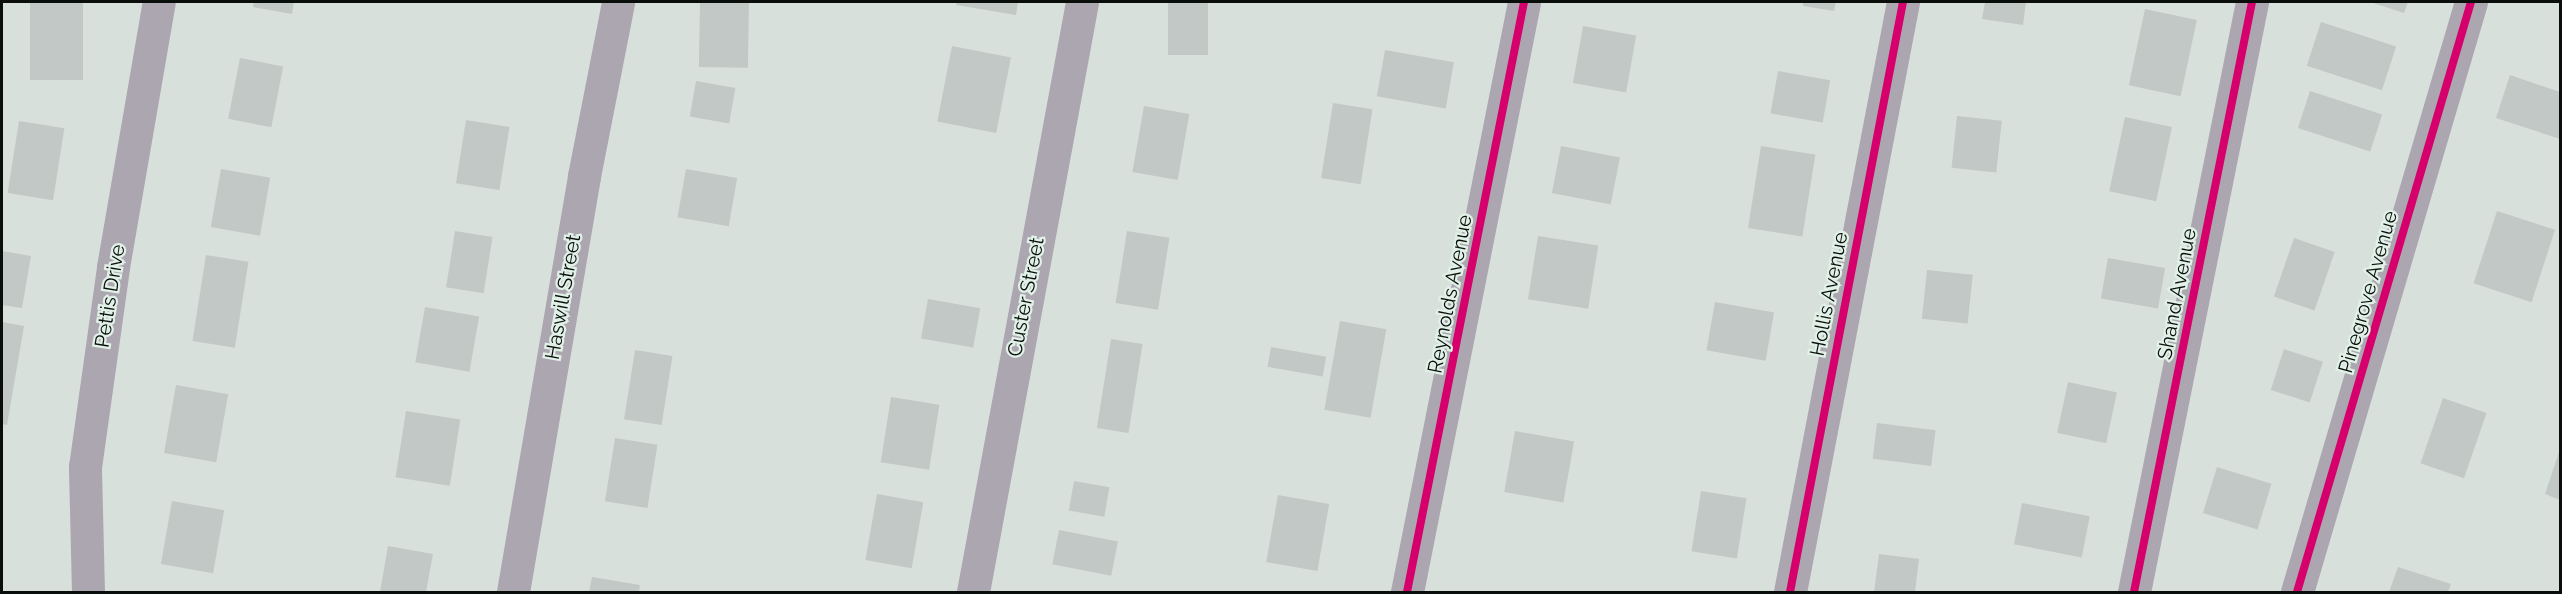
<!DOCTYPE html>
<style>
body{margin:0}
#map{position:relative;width:2562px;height:594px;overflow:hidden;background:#d8e0dc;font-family:Raleway,sans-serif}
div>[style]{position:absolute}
.building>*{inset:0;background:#c2c8c5;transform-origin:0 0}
.street>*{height:33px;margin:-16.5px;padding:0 16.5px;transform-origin:16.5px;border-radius:16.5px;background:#aca6b0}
.cycleway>*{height:8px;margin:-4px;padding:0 4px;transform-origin:4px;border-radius:4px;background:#d6006c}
span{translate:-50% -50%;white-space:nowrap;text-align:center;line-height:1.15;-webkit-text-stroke:4.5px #e1f1e8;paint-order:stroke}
.street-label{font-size:20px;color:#090e0b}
.frame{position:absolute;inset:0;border:3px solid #090e0b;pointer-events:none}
</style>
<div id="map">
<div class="building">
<div style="left:30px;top:2px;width:53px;height:78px"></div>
<div style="clip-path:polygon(254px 2px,294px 2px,292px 14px,253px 7px)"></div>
<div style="left:700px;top:2px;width:49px;height:65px;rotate:1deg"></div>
<div style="clip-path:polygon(957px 2px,1018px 2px,1016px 15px,956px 5px)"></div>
<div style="left:1168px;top:2px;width:40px;height:53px"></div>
<div style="clip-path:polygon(1803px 2px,1836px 2px,1834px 11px,1803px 6px)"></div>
<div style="clip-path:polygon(1985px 2px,2026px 2px,2023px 25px,1982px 19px)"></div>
<div style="clip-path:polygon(2370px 2px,2408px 2px,2404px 13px)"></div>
<div style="left:2145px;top:9px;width:53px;height:78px;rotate:12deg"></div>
<div style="left:2321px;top:22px;width:79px;height:46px;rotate:18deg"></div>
<div style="left:1583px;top:26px;width:54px;height:58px;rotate:10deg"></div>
<div style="left:952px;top:46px;width:60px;height:77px;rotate:11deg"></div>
<div style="left:1385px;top:50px;width:70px;height:47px;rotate:10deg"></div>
<div style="left:240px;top:58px;width:44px;height:62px;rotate:11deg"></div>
<div style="left:1778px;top:71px;width:53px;height:43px;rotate:10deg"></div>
<div style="clip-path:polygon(2510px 75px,2560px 92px,2560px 139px,2496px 118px)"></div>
<div style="left:696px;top:81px;width:40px;height:36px;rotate:10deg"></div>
<div style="left:2310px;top:91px;width:76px;height:39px;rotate:18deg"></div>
<div style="left:1333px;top:103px;width:40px;height:76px;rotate:9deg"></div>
<div style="left:1144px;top:106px;width:46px;height:67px;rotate:10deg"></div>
<div style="left:1957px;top:116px;width:45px;height:52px;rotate:6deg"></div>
<div style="left:2125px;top:117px;width:48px;height:76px;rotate:12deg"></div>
<div style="left:466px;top:120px;width:44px;height:64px;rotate:9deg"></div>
<div style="left:19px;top:121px;width:46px;height:73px;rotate:9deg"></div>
<div style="left:1561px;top:146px;width:60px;height:48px;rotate:11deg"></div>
<div style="left:1761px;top:146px;width:55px;height:83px;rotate:9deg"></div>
<div style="left:221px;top:169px;width:50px;height:59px;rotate:10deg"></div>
<div style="left:686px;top:169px;width:52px;height:49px;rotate:10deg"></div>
<div style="left:2497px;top:211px;width:61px;height:76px;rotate:18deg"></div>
<div style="left:455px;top:231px;width:38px;height:57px;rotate:9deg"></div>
<div style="left:1127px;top:231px;width:43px;height:73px;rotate:9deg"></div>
<div style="left:1538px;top:236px;width:61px;height:64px;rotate:9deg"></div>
<div style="left:2294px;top:238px;width:43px;height:62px;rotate:19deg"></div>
<div style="clip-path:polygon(2px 251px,31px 256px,22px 308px,2px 305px)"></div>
<div style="left:206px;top:255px;width:43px;height:87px;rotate:9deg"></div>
<div style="left:2108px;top:258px;width:58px;height:41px;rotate:10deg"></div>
<div style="left:1927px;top:270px;width:46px;height:49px;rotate:6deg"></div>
<div style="left:928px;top:299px;width:53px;height:40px;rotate:10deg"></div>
<div style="left:1715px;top:302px;width:60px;height:49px;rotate:10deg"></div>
<div style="left:425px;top:307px;width:55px;height:56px;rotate:10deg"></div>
<div style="left:1340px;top:321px;width:47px;height:90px;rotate:10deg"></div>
<div style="clip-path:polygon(2px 322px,24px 326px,7px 425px,2px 424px)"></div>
<div style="left:1111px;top:339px;width:32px;height:90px;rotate:9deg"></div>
<div style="left:1271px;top:347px;width:56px;height:20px;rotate:10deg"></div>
<div style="left:2284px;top:349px;width:41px;height:43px;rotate:18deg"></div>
<div style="left:635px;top:350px;width:38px;height:70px;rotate:9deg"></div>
<div style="left:2068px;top:382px;width:50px;height:52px;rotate:12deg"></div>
<div style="left:176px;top:385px;width:53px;height:69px;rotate:10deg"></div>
<div style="left:891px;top:397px;width:49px;height:66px;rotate:9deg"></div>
<div style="left:2443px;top:398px;width:46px;height:69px;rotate:19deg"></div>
<div style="left:406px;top:411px;width:55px;height:67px;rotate:9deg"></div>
<div style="left:1877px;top:423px;width:59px;height:36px;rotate:7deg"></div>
<div style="left:1515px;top:431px;width:60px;height:62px;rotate:10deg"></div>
<div style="left:615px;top:438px;width:43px;height:64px;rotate:9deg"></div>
<div style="clip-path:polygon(2560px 449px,2560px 500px,2545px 494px)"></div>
<div style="left:2217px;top:467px;width:57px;height:48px;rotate:17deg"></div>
<div style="left:1074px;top:481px;width:36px;height:30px;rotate:10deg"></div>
<div style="left:1701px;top:491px;width:46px;height:61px;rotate:9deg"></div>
<div style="left:877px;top:494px;width:47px;height:67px;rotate:10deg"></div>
<div style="left:1278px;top:495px;width:52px;height:68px;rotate:10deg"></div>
<div style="left:172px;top:501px;width:53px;height:64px;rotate:10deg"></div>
<div style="left:2022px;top:503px;width:69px;height:42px;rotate:11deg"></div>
<div style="left:1059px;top:530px;width:60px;height:35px;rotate:11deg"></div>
<div style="clip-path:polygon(388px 546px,433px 554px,426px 592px,380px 592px)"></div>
<div style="clip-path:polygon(1879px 554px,1919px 559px,1915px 592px,1874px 592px)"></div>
<div style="clip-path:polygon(2398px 567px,2451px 584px,2448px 592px,2389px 592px)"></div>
<div style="clip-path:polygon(592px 577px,640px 585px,639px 592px,589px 592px)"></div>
</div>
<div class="street">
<div style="left:88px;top:592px;width:125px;rotate:-91.4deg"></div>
<div style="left:85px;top:467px;width:202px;rotate:-82deg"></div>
<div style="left:113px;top:267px;width:269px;rotate:-80.2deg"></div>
<div style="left:513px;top:592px;width:422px;rotate:-80.3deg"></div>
<div style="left:584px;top:176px;width:177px;rotate:-78.9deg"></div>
<div style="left:973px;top:592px;width:600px;rotate:-79.53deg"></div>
<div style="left:1407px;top:592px;width:601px;rotate:-78.78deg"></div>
<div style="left:1790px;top:592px;width:601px;rotate:-79.16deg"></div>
<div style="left:2134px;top:592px;width:602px;rotate:-78.69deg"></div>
<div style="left:2297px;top:592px;width:615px;rotate:-73.57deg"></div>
</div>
<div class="cycleway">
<div style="left:1407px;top:592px;width:601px;rotate:-78.78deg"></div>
<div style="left:1790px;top:592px;width:601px;rotate:-79.16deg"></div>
<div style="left:2134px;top:592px;width:602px;rotate:-78.69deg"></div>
<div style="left:2297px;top:592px;width:615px;rotate:-73.57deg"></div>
</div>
<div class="street-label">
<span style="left:2368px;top:292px;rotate:-74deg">Pinegrove Avenue</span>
<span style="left:1450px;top:294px;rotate:-79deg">Reynolds Avenue</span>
<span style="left:1829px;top:294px;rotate:-79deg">Hollis Avenue</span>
<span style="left:2177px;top:294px;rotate:-79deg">Shand Avenue</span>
<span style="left:110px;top:296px;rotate:-81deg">Pettis Drive</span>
<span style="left:563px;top:297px;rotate:-80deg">Haswill Street</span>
<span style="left:1026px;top:297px;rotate:-79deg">Custer Street</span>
</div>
<div class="frame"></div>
</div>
